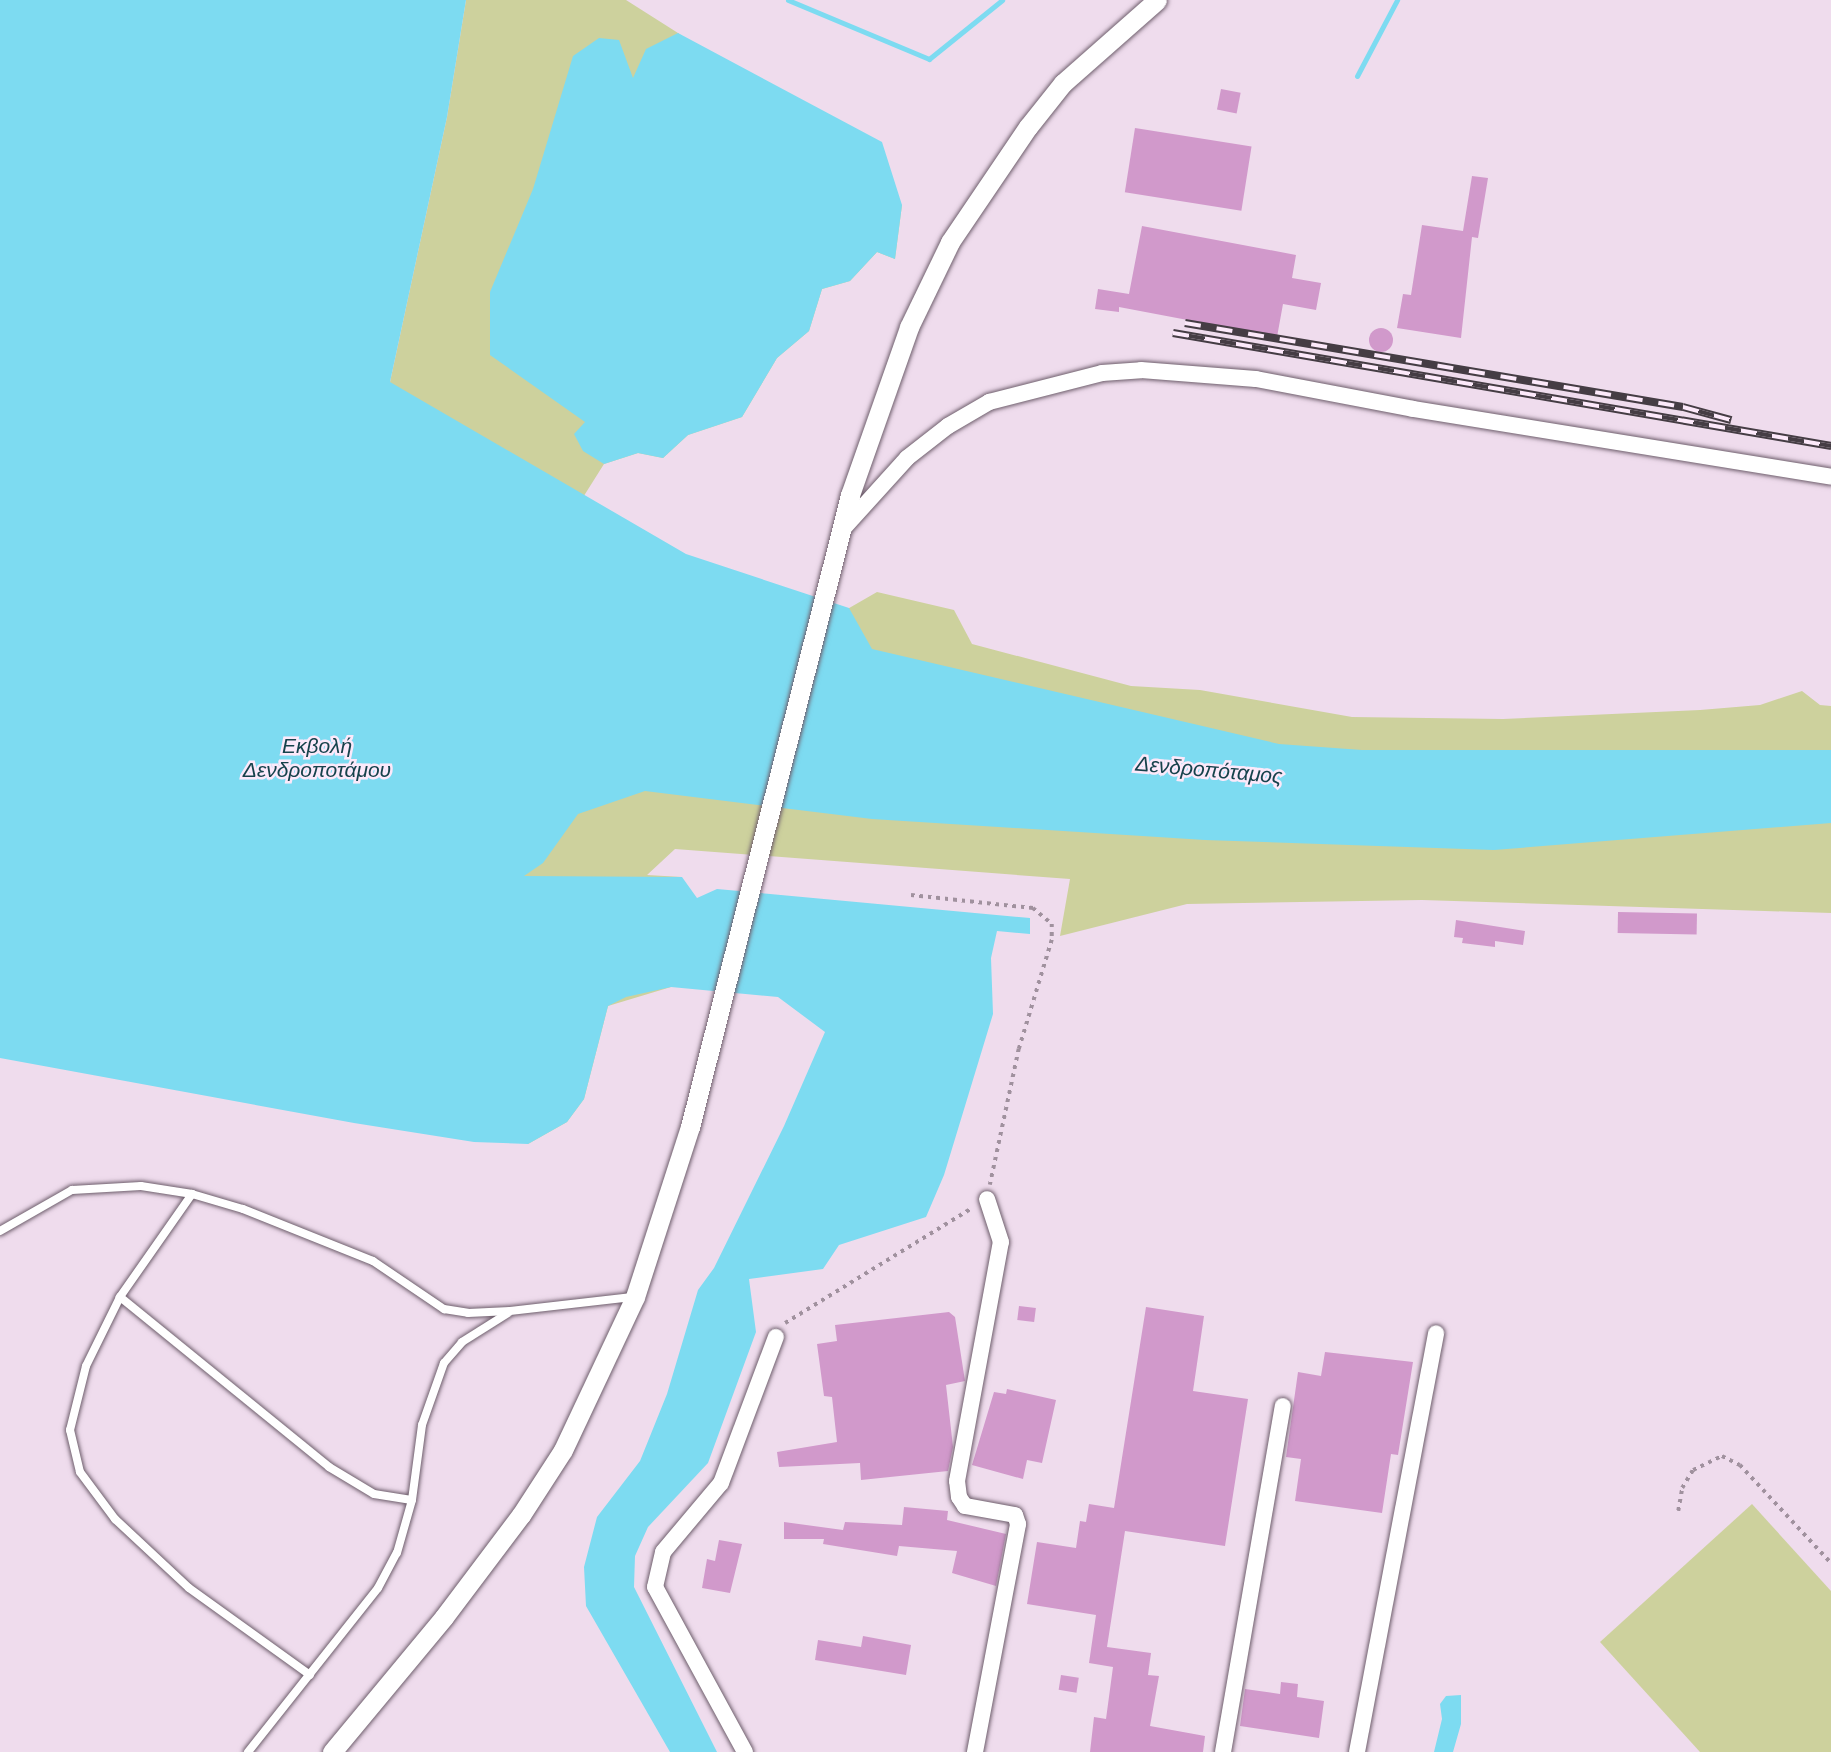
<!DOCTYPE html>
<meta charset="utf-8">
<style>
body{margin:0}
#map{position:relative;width:1831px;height:1752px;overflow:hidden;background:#efdced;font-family:Arial,sans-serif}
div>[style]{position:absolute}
.green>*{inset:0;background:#cdd19d}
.water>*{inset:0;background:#7ddbf1}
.stream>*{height:5px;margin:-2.5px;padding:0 2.5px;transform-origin:2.5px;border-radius:2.5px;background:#7ddbf1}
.building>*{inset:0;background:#d199cb;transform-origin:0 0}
.round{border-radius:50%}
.path>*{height:3.5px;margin-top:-1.75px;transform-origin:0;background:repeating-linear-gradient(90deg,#a0919e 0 3.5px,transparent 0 8.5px)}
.roads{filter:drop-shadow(0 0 2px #6e5e6c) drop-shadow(0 0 2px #6e5e6c)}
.service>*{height:8px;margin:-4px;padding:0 4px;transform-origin:4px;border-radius:4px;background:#fff}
.minor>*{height:16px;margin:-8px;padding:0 8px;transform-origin:8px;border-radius:8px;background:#fff}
.tertiary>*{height:19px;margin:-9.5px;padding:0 9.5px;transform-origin:9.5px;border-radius:9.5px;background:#fff}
.rail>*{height:8px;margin-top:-4px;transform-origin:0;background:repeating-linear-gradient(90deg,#fce9fa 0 16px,#453d44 0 32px);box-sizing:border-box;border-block:2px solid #453d44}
span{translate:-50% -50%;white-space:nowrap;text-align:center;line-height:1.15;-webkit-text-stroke:5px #fce9fa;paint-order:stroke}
.water-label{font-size:21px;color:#16424c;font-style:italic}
</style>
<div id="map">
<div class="green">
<div style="clip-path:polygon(466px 0,626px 0,678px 33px,902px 205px,895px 259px,877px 252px,850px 281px,822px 289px,809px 331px,777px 358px,742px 417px,688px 435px,663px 458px,638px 453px,604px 464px,575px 510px,726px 582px,844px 611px,877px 592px,954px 610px,972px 644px,1131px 686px,1200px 690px,1352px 717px,1503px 719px,1700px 710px,1760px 705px,1802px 691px,1820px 705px,1831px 706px,1831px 913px,1422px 900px,1187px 904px,1060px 936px,1070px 879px,675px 849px,647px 875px,682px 877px,671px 987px,608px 1006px,584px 1099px,567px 1122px,528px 1144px,390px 382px,447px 117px)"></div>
<div style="clip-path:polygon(1752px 1504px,1831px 1591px,1831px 1752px,1700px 1752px,1600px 1642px)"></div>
</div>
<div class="water">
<div style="clip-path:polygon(0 0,466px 0,447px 117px,390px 382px,686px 554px,849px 608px,872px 649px,1279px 744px,1362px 750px,1831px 750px,1831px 823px,1494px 850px,1205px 840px,872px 819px,645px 791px,578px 814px,543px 863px,524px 876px,682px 877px,697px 898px,717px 889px,1030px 918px,1030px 934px,997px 931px,991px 958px,993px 1014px,944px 1175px,926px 1217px,839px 1245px,823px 1269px,749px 1279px,756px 1332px,708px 1463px,648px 1527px,635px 1556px,634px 1587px,717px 1752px,670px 1752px,586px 1606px,584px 1567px,597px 1517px,640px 1461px,667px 1394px,698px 1290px,714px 1268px,784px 1126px,825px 1032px,778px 997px,671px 987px,626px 997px,608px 1006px,584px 1099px,567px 1122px,528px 1144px,474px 1142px,354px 1123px,0 1058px)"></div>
<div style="clip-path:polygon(678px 33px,882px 142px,902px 205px,895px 259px,877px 252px,850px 281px,822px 289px,809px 331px,777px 358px,742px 417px,688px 435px,663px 458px,638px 453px,604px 464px,583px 451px,574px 434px,585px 422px,490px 355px,490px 292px,533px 189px,573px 56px,599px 38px,619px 40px,633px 78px,646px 49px)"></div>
<div style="clip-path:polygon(1461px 1695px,1461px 1724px,1453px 1752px,1434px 1752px,1442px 1719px,1440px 1704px,1446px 1696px)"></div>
</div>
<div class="stream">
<div style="left:788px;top:0;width:153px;rotate:22.7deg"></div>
<div style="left:929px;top:59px;width:94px;rotate:-38.9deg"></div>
<div style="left:1357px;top:76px;width:86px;rotate:-62.2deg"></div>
</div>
<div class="building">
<div style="left:1221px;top:89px;width:20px;height:21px;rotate:11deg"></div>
<div style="left:1135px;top:128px;width:118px;height:65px;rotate:9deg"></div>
<div style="clip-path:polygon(1472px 176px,1488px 178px,1478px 238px,1472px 237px,1461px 338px,1397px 328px,1403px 294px,1411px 295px,1422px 225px,1463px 231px)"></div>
<div style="clip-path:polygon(1142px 226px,1296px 255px,1292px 278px,1321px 283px,1316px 310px,1283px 304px,1277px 337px,1119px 307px,1119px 312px,1095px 309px,1098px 289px,1129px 294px)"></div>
<div class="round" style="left:1369px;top:328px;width:24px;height:24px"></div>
<div style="left:1618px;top:912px;width:79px;height:21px;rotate:1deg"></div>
<div style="clip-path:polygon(1456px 920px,1525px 931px,1523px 945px,1495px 941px,1495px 947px,1462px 943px,1463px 938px,1454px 937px)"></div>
<div style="left:1019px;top:1306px;width:17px;height:14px;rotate:7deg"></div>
<div style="clip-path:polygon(1146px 1307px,1204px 1316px,1193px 1391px,1248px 1399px,1225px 1546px,1125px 1531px,1107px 1647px,1151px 1653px,1148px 1675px,1159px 1676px,1150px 1726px,1205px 1736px,1203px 1752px,1090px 1752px,1094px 1717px,1106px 1719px,1113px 1667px,1089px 1663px,1096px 1615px,1027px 1604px,1037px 1542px,1076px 1548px,1080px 1521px,1086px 1522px,1089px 1504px,1114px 1508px)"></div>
<div style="clip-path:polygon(949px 1312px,955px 1317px,965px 1381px,946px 1385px,953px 1447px,948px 1471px,861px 1480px,860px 1463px,779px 1467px,777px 1452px,837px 1442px,832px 1397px,824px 1396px,817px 1344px,837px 1341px,835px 1325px)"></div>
<div style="clip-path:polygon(1325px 1352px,1413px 1362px,1398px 1455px,1391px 1454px,1382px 1513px,1295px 1501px,1301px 1459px,1286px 1457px,1298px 1372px,1321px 1376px)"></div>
<div style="clip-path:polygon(1007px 1389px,1056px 1400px,1042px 1463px,1027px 1460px,1023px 1479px,972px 1465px,994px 1392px,1006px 1394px)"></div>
<div style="clip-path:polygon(904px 1507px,948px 1511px,947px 1520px,1006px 1534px,996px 1586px,952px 1573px,957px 1551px,899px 1546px,897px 1556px,823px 1544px,824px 1539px,784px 1539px,784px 1522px,843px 1530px,845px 1522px,902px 1525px)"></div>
<div style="clip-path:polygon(719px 1540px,742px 1544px,730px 1593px,702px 1588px,707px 1559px,715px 1561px)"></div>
<div style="clip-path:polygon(863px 1636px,911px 1645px,906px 1675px,815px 1660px,818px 1640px,861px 1647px)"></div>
<div style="left:1061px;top:1675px;width:18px;height:15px;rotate:9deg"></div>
<div style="clip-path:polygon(1281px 1682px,1298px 1684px,1297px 1697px,1324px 1701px,1319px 1738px,1240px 1726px,1245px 1689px,1280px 1694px)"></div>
</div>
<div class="path">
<div style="left:911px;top:895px;width:123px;rotate:6.1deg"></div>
<div style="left:1033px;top:908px;width:25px;rotate:40deg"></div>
<div style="left:1052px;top:924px;width:16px;rotate:90deg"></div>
<div style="left:1052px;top:940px;width:114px;rotate:106.8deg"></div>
<div style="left:1019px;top:1049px;width:139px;rotate:102deg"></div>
<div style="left:785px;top:1323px;width:220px;rotate:-31.6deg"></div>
<div style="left:1678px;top:1511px;width:23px;rotate:-80deg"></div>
<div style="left:1682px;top:1488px;width:21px;rotate:-59deg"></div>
<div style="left:1693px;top:1470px;width:32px;rotate:-26deg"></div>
<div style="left:1722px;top:1456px;width:20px;rotate:27deg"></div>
<div style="left:1740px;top:1465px;width:134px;rotate:47.1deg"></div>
</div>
<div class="roads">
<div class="service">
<div style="left:192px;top:1194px;width:126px;rotate:125deg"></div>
<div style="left:120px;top:1297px;width:77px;rotate:116.2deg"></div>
<div style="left:86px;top:1366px;width:66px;rotate:104deg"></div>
<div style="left:70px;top:1430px;width:43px;rotate:76.6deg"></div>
<div style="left:80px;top:1472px;width:59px;rotate:53.3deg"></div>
<div style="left:115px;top:1519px;width:101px;rotate:43deg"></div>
<div style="left:189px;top:1588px;width:149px;rotate:35.7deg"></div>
<div style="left:0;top:1231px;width:83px;rotate:-29.7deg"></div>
<div style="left:72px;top:1190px;width:69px;rotate:-3.3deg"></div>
<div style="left:141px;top:1186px;width:52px;rotate:8.9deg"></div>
<div style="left:192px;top:1194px;width:53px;rotate:16.4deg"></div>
<div style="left:243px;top:1209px;width:140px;rotate:21.8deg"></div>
<div style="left:373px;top:1261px;width:86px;rotate:34.1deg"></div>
<div style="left:444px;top:1309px;width:24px;rotate:9deg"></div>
<div style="left:468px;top:1313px;width:42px;rotate:-2.7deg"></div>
<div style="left:510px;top:1311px;width:123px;rotate:-6.5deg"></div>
<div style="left:120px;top:1297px;width:269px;rotate:39.1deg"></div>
<div style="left:329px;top:1467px;width:52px;rotate:31deg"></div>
<div style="left:374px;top:1494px;width:38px;rotate:9deg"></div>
<div style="left:248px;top:1752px;width:209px;rotate:-51.6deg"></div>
<div style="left:378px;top:1588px;width:40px;rotate:-62deg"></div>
<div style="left:397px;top:1553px;width:55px;rotate:-74.2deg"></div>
<div style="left:412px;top:1500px;width:76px;rotate:-82.4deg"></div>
<div style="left:422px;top:1425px;width:66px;rotate:-70.5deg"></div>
<div style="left:444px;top:1363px;width:28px;rotate:-49deg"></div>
<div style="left:462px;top:1342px;width:54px;rotate:-32.2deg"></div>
</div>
<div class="minor">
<div style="left:842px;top:530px;width:97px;rotate:-47.9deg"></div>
<div style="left:907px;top:458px;width:52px;rotate:-38deg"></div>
<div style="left:948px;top:426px;width:48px;rotate:-30.3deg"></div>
<div style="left:989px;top:402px;width:117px;rotate:-14.4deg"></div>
<div style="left:1102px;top:373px;width:39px;rotate:-4deg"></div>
<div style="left:1141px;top:370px;width:115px;rotate:4.5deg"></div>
<div style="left:1256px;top:379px;width:160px;rotate:10.8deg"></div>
<div style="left:1413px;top:409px;width:423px;rotate:9.2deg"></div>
<div style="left:745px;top:1752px;width:188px;rotate:-118.6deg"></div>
<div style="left:655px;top:1587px;width:36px;rotate:-77deg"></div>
<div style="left:663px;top:1552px;width:90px;rotate:-50deg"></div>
<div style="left:721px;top:1483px;width:156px;rotate:-69.4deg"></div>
<div style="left:975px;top:1752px;width:232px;rotate:-79.3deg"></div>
<div style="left:1018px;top:1524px;width:9px;rotate:-108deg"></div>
<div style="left:1015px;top:1515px;width:51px;rotate:-169.8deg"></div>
<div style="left:965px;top:1506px;width:11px;rotate:-124deg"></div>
<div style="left:959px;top:1497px;width:16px;rotate:-97deg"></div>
<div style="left:957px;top:1481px;width:243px;rotate:-79.6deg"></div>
<div style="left:1001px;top:1242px;width:45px;rotate:-108deg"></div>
<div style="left:1223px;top:1752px;width:351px;rotate:-80.2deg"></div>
<div style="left:1357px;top:1752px;width:426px;rotate:-79.3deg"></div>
</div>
<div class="tertiary">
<div style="left:332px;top:1752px;width:175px;rotate:-50.3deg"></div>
<div style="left:444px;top:1617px;width:128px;rotate:-53deg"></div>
<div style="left:521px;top:1515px;width:77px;rotate:-57.1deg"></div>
<div style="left:563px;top:1450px;width:169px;rotate:-64.8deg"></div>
<div style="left:635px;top:1297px;width:179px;rotate:-72.1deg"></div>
<div style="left:690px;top:1127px;width:652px;rotate:-75.79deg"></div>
<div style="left:850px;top:495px;width:178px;rotate:-70.6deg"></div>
<div style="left:909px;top:327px;width:94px;rotate:-64.2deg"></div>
<div style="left:950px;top:242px;width:139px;rotate:-55.9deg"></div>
<div style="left:1028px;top:127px;width:56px;rotate:-51.5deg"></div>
<div style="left:1063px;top:83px;width:125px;rotate:-41.4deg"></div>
</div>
</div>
<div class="rail">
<div style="left:1185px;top:323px;width:505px;rotate:9.57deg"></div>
<div style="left:1683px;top:407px;width:50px;rotate:15.2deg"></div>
<div style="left:1173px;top:333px;width:668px;rotate:9.74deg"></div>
</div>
<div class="water-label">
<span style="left:317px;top:758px">Εκβολή<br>Δενδροποτάμου</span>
<span style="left:1209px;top:770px;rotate:5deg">Δενδροπόταμος</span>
</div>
</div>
